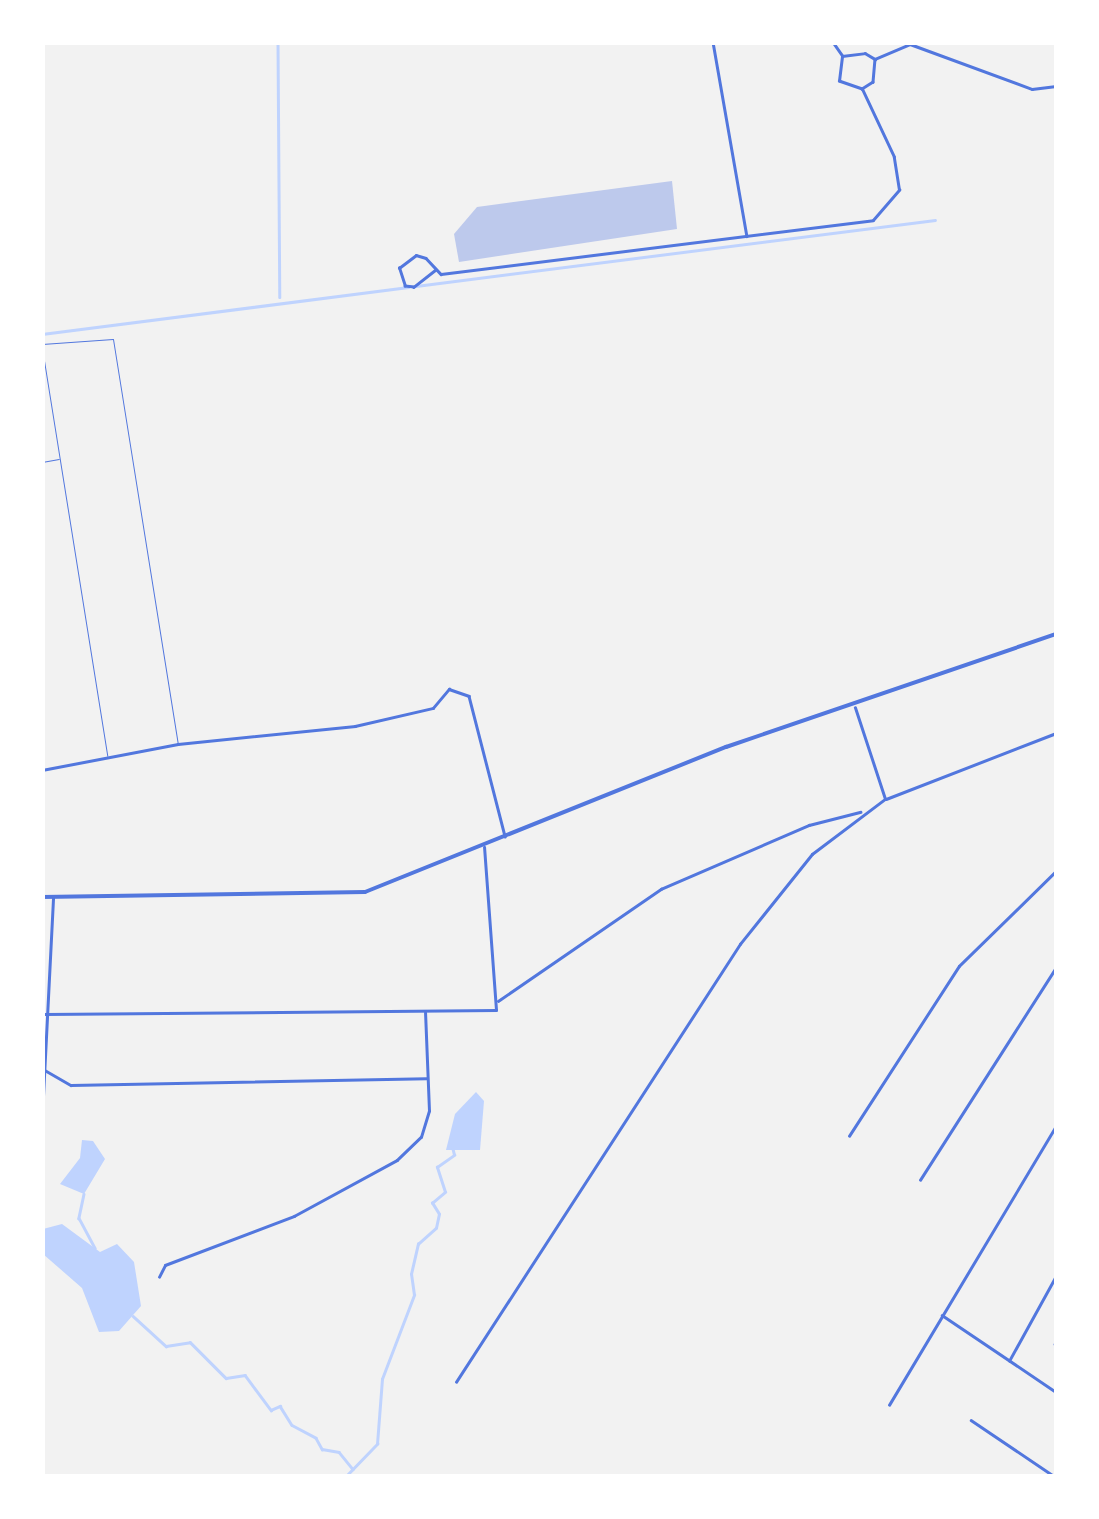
<!DOCTYPE html>
<style>
body{margin:0}
#map{position:relative;width:1099px;height:1519px;overflow:hidden;background:#f2f2f2;font-family:Ubuntu,sans-serif}
div>[style]{position:absolute}
.water>*{inset:0;background:#bfd3fe}
.stream>*{height:2.5px;margin:-1.25px;padding:0 1.25px;transform-origin:1.25px;border-radius:1.25px;background:#bfd3fe}
.building>*{inset:0;background:#bdc9ec}
.service>*{height:1px;margin:-0.5px;padding:0 0.5px;transform-origin:0.5px;border-radius:0.5px;background:#5277de}
.minor>*{height:2.5px;margin:-1.25px;padding:0 1.25px;transform-origin:1.25px;border-radius:1.25px;background:#5277de}
.tertiary>*{height:4px;margin:-2px;padding:0 2px;transform-origin:2px;border-radius:2px;background:#5277de}
span{translate:-50% -50%;white-space:nowrap;text-align:center;line-height:1.15;-webkit-text-stroke:8px #fff;paint-order:stroke}
.frame{position:absolute;inset:0;border:45px solid #fff;pointer-events:none}
</style>
<div id="map">
<div class="water">
<div style="clip-path:polygon(476px 1092px,484px 1101px,480px 1150px,446px 1150px,455px 1114px)"></div>
<div style="clip-path:polygon(82px 1140px,93px 1141px,105px 1159px,84px 1194px,60px 1184px,80px 1158px)"></div>
<div style="clip-path:polygon(62px 1224px,100px 1252px,117px 1244px,134px 1262px,141px 1306px,119px 1331px,99px 1332px,82px 1288px,43px 1254px,43px 1229px)"></div>
</div>
<div class="stream">
<div style="left:278px;top:42px;width:255px;rotate:89.6deg"></div>
<div style="left:416px;top:286px;width:523px;rotate:-7.25deg"></div>
<div style="left:42px;top:334px;width:369px;rotate:-7.3deg"></div>
<div style="left:84px;top:1194px;width:25px;rotate:102deg"></div>
<div style="left:79px;top:1218px;width:34px;rotate:62deg"></div>
<div style="left:133px;top:1316px;width:45px;rotate:42.3deg"></div>
<div style="left:166px;top:1346px;width:24px;rotate:-9deg"></div>
<div style="left:190px;top:1342px;width:51px;rotate:45deg"></div>
<div style="left:226px;top:1378px;width:19px;rotate:-9deg"></div>
<div style="left:245px;top:1375px;width:44px;rotate:53.4deg"></div>
<div style="left:271px;top:1410px;width:10px;rotate:-24deg"></div>
<div style="left:280px;top:1406px;width:22px;rotate:58deg"></div>
<div style="left:292px;top:1425px;width:27px;rotate:28deg"></div>
<div style="left:316px;top:1438px;width:13px;rotate:61deg"></div>
<div style="left:322px;top:1449px;width:17px;rotate:10deg"></div>
<div style="left:339px;top:1452px;width:22px;rotate:51deg"></div>
<div style="left:346px;top:1476px;width:45px;rotate:-45.9deg"></div>
<div style="left:377px;top:1444px;width:65px;rotate:-85.6deg"></div>
<div style="left:382px;top:1379px;width:90px;rotate:-69.1deg"></div>
<div style="left:414px;top:1295px;width:21px;rotate:-98deg"></div>
<div style="left:411px;top:1274px;width:31px;rotate:-77deg"></div>
<div style="left:418px;top:1244px;width:24px;rotate:-42deg"></div>
<div style="left:436px;top:1228px;width:14px;rotate:-78deg"></div>
<div style="left:439px;top:1214px;width:13px;rotate:-122deg"></div>
<div style="left:432px;top:1203px;width:17px;rotate:-40deg"></div>
<div style="left:445px;top:1192px;width:26px;rotate:-108deg"></div>
<div style="left:437px;top:1167px;width:21px;rotate:-35deg"></div>
<div style="left:454px;top:1155px;width:8px;rotate:-104deg"></div>
</div>
<div class="building">
<div style="clip-path:polygon(672px 181px,677px 229px,459px 262px,454px 234px,477px 207px)"></div>
</div>
<div class="service">
<div style="left:42px;top:344px;width:71px;rotate:-4deg"></div>
<div style="left:113px;top:339px;width:410px;rotate:80.9deg"></div>
<div style="left:42px;top:348px;width:413px;rotate:80.9deg"></div>
<div style="left:42px;top:462px;width:17px;rotate:-10deg"></div>
</div>
<div class="minor">
<div style="left:713px;top:42px;width:197px;rotate:80.1deg"></div>
<div style="left:833px;top:42px;width:16px;rotate:55deg"></div>
<div style="left:875px;top:59px;width:23px;rotate:95deg"></div>
<div style="left:873px;top:82px;width:13px;rotate:148deg"></div>
<div style="left:862px;top:89px;width:24px;rotate:-161deg"></div>
<div style="left:839px;top:81px;width:25px;rotate:-83deg"></div>
<div style="left:842px;top:56px;width:23px;rotate:-7deg"></div>
<div style="left:865px;top:53px;width:12px;rotate:31deg"></div>
<div style="left:875px;top:59px;width:38px;rotate:-23deg"></div>
<div style="left:910px;top:44px;width:130px;rotate:20.2deg"></div>
<div style="left:1032px;top:89px;width:24px;rotate:-7deg"></div>
<div style="left:436px;top:270px;width:28px;rotate:142deg"></div>
<div style="left:414px;top:287px;width:9px;rotate:-174deg"></div>
<div style="left:405px;top:286px;width:19px;rotate:-108deg"></div>
<div style="left:399px;top:268px;width:21px;rotate:-37deg"></div>
<div style="left:416px;top:255px;width:10px;rotate:17deg"></div>
<div style="left:426px;top:258px;width:22px;rotate:47deg"></div>
<div style="left:441px;top:274px;width:435px;rotate:-7.1deg"></div>
<div style="left:873px;top:220px;width:40px;rotate:-49deg"></div>
<div style="left:899px;top:190px;width:33px;rotate:-99deg"></div>
<div style="left:894px;top:157px;width:75px;rotate:-115.2deg"></div>
<div style="left:42px;top:770px;width:138px;rotate:-10.8deg"></div>
<div style="left:178px;top:744px;width:178px;rotate:-5.8deg"></div>
<div style="left:355px;top:726px;width:80px;rotate:-13deg"></div>
<div style="left:433px;top:708px;width:25px;rotate:-50deg"></div>
<div style="left:449px;top:689px;width:21px;rotate:19deg"></div>
<div style="left:469px;top:696px;width:145px;rotate:75.6deg"></div>
<div style="left:886px;top:799px;width:182px;rotate:-21.2deg"></div>
<div style="left:498px;top:1001px;width:198px;rotate:-34.5deg"></div>
<div style="left:661px;top:889px;width:161px;rotate:-23.4deg"></div>
<div style="left:809px;top:825px;width:53px;rotate:-14.3deg"></div>
<div style="left:45px;top:1014px;width:451px;rotate:-0.5deg"></div>
<div style="left:496px;top:1010px;width:163px;rotate:-94.2deg"></div>
<div style="left:43px;top:1069px;width:32px;rotate:30deg"></div>
<div style="left:71px;top:1085px;width:355px;rotate:-1.1deg"></div>
<div style="left:42px;top:1116px;width:218px;rotate:-87.1deg"></div>
<div style="left:849px;top:1136px;width:202px;rotate:-57.1deg"></div>
<div style="left:959px;top:966px;width:136px;rotate:-44.4deg"></div>
<div style="left:920px;top:1180px;width:253px;rotate:-57.4deg"></div>
<div style="left:159px;top:1277px;width:13px;rotate:-63deg"></div>
<div style="left:165px;top:1265px;width:138px;rotate:-20.8deg"></div>
<div style="left:294px;top:1216px;width:117px;rotate:-28.5deg"></div>
<div style="left:397px;top:1160px;width:33px;rotate:-44deg"></div>
<div style="left:421px;top:1137px;width:27px;rotate:-73deg"></div>
<div style="left:429px;top:1111px;width:98px;rotate:-92.3deg"></div>
<div style="left:942px;top:1315px;width:138px;rotate:34deg"></div>
<div style="left:1055px;top:1344px;width:2px;rotate:63deg"></div>
<div style="left:1009px;top:1361px;width:97px;rotate:-61.1deg"></div>
<div style="left:456px;top:1382px;width:522px;rotate:-57.04deg"></div>
<div style="left:740px;top:944px;width:115px;rotate:-51.3deg"></div>
<div style="left:812px;top:854px;width:91px;rotate:-37deg"></div>
<div style="left:885px;top:799px;width:96px;rotate:-108.2deg"></div>
<div style="left:889px;top:1405px;width:325px;rotate:-59.1deg"></div>
<div style="left:971px;top:1420px;width:100px;rotate:34deg"></div>
</div>
<div class="tertiary">
<div style="left:42px;top:897px;width:323px;rotate:-0.9deg"></div>
<div style="left:365px;top:892px;width:389px;rotate:-21.9deg"></div>
<div style="left:726px;top:747px;width:349px;rotate:-18.9deg"></div>
</div>
<div class="frame"></div>
</div>
